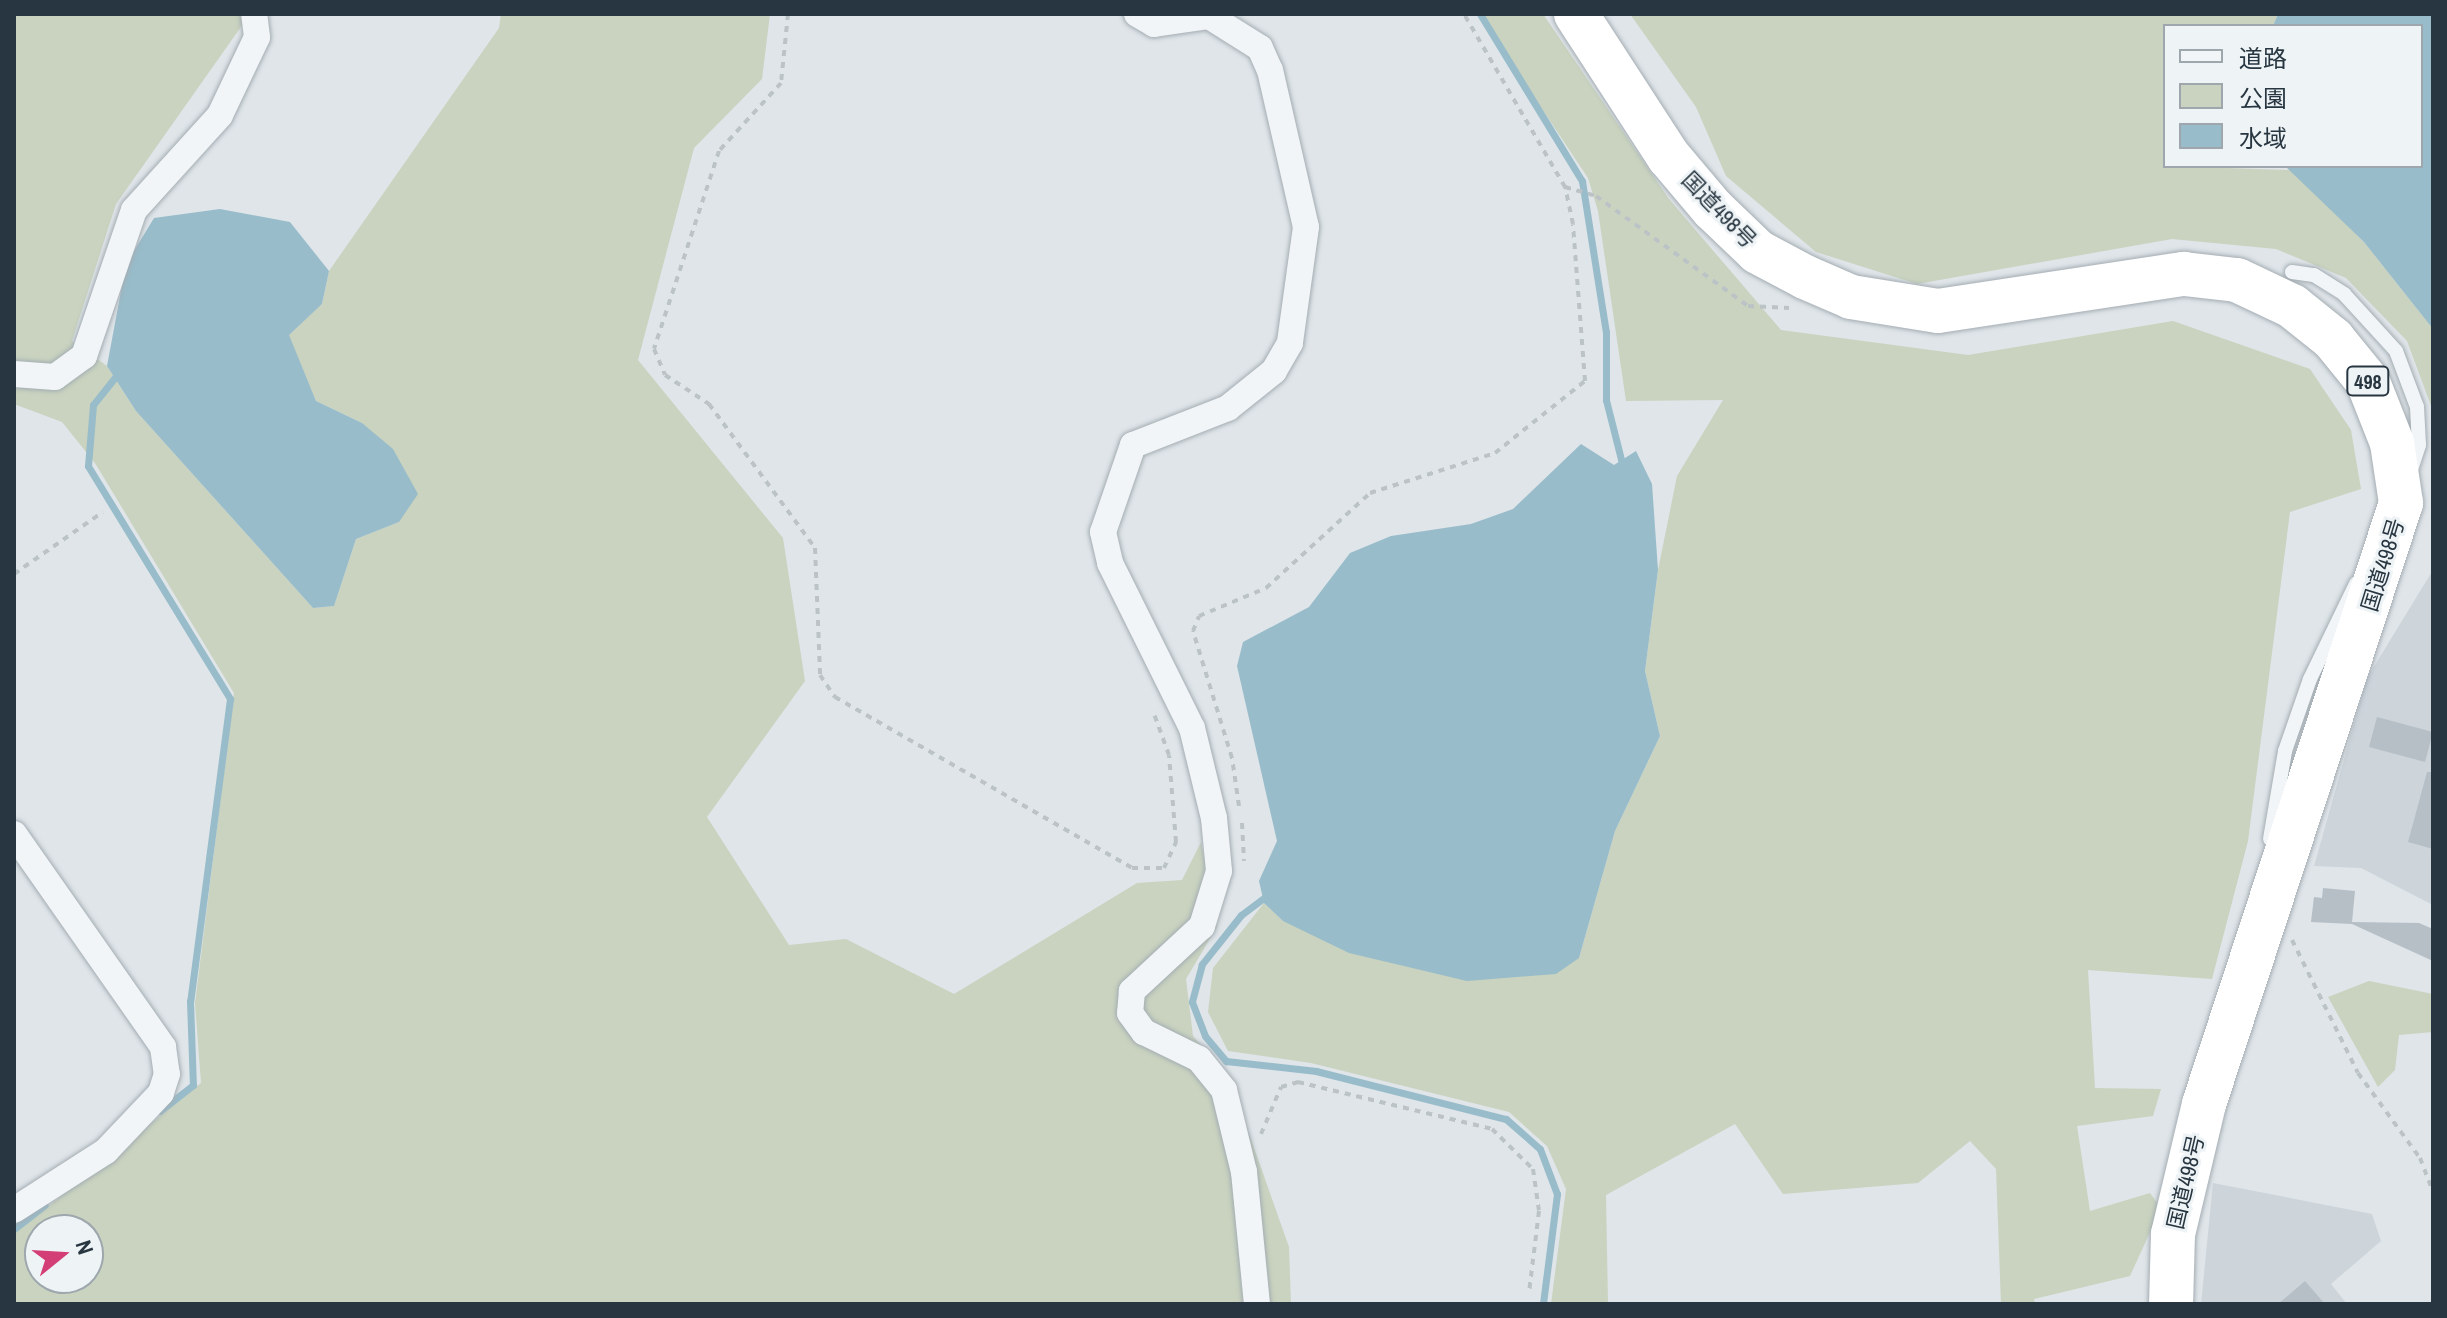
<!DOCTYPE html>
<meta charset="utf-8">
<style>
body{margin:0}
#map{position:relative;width:2447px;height:1318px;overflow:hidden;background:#dfe5e9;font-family:"Archivo Narrow","Noto Sans JP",sans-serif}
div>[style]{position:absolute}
.built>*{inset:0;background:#cdd5db}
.green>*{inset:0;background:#c9d3bf}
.water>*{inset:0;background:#98bcca}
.stream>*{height:7px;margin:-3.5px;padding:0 3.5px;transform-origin:3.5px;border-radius:3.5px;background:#98bcca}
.building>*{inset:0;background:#b6bfc6;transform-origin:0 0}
.path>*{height:4px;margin-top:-2px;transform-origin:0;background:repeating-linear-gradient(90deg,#bcc3c7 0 6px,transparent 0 12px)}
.roads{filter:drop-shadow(0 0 2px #a4adb3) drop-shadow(0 0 2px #a4adb3)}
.service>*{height:14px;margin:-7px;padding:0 7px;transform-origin:7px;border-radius:7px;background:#f1f5f7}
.minor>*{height:26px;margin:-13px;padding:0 13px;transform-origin:13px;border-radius:13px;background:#f1f5f7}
.trunk>*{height:44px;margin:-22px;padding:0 22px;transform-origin:22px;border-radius:22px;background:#fff}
span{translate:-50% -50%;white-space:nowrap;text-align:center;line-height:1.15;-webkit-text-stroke:6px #eef3f6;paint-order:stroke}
.shield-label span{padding:2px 6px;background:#eef3f6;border:2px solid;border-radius:6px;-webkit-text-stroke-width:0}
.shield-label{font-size:20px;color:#273640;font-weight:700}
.street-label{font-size:22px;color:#273640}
.frame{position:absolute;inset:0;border:16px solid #273640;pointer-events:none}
.legend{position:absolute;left:2163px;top:24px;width:260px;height:144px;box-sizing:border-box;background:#eef3f6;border:2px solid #9ea7ad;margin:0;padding:10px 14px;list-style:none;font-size:24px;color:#273640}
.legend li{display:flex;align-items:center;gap:16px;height:40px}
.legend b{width:40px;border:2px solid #9ea7ad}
.north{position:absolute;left:24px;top:1214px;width:80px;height:80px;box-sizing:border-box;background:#eef3f6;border:2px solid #9ea7ad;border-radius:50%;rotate:72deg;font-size:22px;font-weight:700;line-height:32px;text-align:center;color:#273640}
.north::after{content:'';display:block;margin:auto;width:28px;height:36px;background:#d33e76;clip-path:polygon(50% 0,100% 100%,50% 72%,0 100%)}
</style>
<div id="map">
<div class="built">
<div style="clip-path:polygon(2433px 570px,2433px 905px,2361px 868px,2314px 866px,2367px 678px)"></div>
<div style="clip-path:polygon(2213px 1183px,2372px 1214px,2381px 1241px,2331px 1284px,2347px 1304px,2201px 1304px)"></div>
</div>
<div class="green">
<div style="clip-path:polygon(evenodd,14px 14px,240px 14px,243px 24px,116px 204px,72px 341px,107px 366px,136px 411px,313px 608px,334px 606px,356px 539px,399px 522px,362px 423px,316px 401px,288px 335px,322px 304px,329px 271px,499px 28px,501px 14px,770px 14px,762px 79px,694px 148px,638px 360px,783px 538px,805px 681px,707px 817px,789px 945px,846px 939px,954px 994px,1137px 883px,1182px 880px,1201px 842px,1217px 927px,1186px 979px,1193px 1036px,1229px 1077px,1289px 1247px,1291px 1304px,14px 1304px,14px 1234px,201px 1083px,195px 1003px,234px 693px,95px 463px,62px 422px,14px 404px,14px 14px,40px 1230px,88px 1230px,88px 1278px,40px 1278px,40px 1230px)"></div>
<div style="clip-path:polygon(1479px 14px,1543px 14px,1669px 199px,1781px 330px,1968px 355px,2173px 321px,2310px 369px,2351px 430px,2361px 489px,2290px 512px,2248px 841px,2212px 979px,2088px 970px,2095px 1088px,2161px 1089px,2153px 1116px,2077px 1126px,2090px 1211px,2150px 1193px,2161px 1208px,2130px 1276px,2034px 1299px,2035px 1304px,2001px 1304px,1996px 1169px,1970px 1141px,1918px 1183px,1783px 1194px,1735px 1124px,1606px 1195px,1608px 1304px,1551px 1304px,1566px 1189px,1547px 1146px,1509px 1112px,1311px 1063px,1228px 1051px,1208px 1012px,1213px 968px,1264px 903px,1283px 921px,1579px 958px,1615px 831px,1660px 736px,1645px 671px,1658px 570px,1677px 476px,1723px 400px,1626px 401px,1598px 211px,1588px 178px)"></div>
<div style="clip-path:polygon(1630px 14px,2278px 14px,2273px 26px,2165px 26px,2165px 166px,2291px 170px,2364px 242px,2433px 329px,2433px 411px,2407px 341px,2346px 278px,2276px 249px,2172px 239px,1917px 284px,1816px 252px,1726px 176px,1696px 107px)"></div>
<div style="clip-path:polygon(2369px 981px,2433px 994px,2433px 1032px,2399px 1035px,2395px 1070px,2378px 1087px,2328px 997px)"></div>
</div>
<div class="water">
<div style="clip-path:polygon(2278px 14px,2433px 14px,2433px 329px,2364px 242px,2285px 166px,2421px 166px,2421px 26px,2273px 26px)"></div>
<div style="clip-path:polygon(220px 209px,290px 222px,329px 271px,322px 304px,289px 335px,316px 401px,362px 423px,393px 449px,418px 494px,399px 522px,356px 539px,334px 606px,313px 608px,136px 411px,107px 366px,126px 264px,154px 218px)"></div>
<div style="clip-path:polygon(1581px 444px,1614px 465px,1636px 451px,1652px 484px,1658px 570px,1645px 671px,1660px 736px,1615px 831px,1579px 958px,1556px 974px,1467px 981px,1349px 953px,1283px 921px,1264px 903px,1259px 881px,1277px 841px,1237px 666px,1243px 642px,1309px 607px,1350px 553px,1391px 536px,1471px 524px,1513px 509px)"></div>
</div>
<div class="stream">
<div style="left:1480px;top:14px;width:196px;rotate:58.6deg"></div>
<div style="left:1582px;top:181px;width:153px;rotate:81deg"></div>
<div style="left:1606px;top:332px;width:68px;rotate:90deg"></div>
<div style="left:1606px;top:400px;width:69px;rotate:75.8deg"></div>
<div style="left:120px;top:371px;width:43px;rotate:128.5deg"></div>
<div style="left:93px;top:405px;width:61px;rotate:94.7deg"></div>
<div style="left:88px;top:466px;width:273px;rotate:58.6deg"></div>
<div style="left:230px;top:699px;width:305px;rotate:97.5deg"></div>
<div style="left:190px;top:1001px;width:84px;rotate:88deg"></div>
<div style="left:193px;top:1085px;width:42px;rotate:141.8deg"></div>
<div style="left:1269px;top:894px;width:35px;rotate:143deg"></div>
<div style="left:1241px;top:915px;width:63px;rotate:128.5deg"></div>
<div style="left:1202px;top:964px;width:39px;rotate:105deg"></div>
<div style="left:1192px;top:1002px;width:36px;rotate:69deg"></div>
<div style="left:1205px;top:1036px;width:33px;rotate:50deg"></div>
<div style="left:1226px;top:1061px;width:91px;rotate:6.3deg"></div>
<div style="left:1316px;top:1071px;width:196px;rotate:14.2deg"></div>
<div style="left:1506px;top:1119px;width:45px;rotate:41.4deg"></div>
<div style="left:1540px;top:1149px;width:48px;rotate:69.3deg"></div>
<div style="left:1557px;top:1194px;width:111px;rotate:97.3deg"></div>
<div style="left:14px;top:1229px;width:39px;rotate:-38deg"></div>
</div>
<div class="building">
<div style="left:2377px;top:717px;width:58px;height:31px;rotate:15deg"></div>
<div style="clip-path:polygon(2427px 772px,2433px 772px,2433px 849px,2408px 842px)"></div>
<div style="clip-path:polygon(2323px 888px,2355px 891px,2352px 922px,2419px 923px,2433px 929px,2433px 961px,2352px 924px,2311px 922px,2314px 897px,2322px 898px)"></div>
<div style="clip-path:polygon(2305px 1281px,2325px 1304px,2278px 1304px)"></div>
</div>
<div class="path">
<div style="left:788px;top:14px;width:69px;rotate:95.8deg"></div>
<div style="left:781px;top:83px;width:92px;rotate:132.4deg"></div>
<div style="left:719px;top:151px;width:208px;rotate:108.2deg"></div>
<div style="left:654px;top:349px;width:28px;rotate:67deg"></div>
<div style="left:665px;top:375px;width:53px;rotate:33.4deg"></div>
<div style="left:709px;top:404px;width:179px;rotate:53.6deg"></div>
<div style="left:815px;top:548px;width:127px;rotate:87.7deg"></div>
<div style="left:820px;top:675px;width:27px;rotate:56deg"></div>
<div style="left:835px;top:697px;width:343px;rotate:29.9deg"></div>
<div style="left:1132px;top:868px;width:32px"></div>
<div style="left:1164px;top:868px;width:29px;rotate:-65deg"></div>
<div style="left:1176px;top:842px;width:87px;rotate:-94.6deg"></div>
<div style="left:1169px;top:755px;width:44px;rotate:-110.1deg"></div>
<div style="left:1565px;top:187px;width:32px;rotate:16deg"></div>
<div style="left:1596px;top:196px;width:188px;rotate:35.9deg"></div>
<div style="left:1748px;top:306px;width:41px;rotate:2.8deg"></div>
<div style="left:14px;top:574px;width:108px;rotate:-34.9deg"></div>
<div style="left:1239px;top:806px;width:49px;rotate:-98.3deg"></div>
<div style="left:1232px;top:758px;width:133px;rotate:-107.1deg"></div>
<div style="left:1193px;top:631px;width:16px;rotate:-68deg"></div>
<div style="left:1199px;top:616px;width:73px;rotate:-22.7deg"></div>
<div style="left:1266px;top:588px;width:141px;rotate:-42.4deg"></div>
<div style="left:1370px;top:493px;width:131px;rotate:-17.7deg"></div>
<div style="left:1495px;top:453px;width:115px;rotate:-38.7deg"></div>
<div style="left:1585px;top:381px;width:157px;rotate:-94.4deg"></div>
<div style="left:1573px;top:224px;width:38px;rotate:-102deg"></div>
<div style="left:1565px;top:187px;width:200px;rotate:-120.3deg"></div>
<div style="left:1242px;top:823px;width:38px;rotate:87deg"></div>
<div style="left:2292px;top:940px;width:148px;rotate:63.6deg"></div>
<div style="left:2358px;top:1073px;width:105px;rotate:53.9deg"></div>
<div style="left:2420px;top:1158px;width:36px;rotate:69deg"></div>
<div style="left:1261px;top:1134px;width:51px;rotate:-66.9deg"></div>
<div style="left:1281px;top:1087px;width:18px;rotate:-16deg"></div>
<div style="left:1298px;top:1082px;width:200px;rotate:13.6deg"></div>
<div style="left:1492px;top:1129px;width:57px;rotate:44.3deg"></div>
<div style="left:1533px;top:1169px;width:42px;rotate:81.9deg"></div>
<div style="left:1539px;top:1211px;width:82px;rotate:97deg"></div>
</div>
<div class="roads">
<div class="service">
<div style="left:2292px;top:272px;width:22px;rotate:8deg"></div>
<div style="left:2314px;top:275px;width:36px;rotate:32deg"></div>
<div style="left:2344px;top:294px;width:77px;rotate:47.6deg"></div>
<div style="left:2396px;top:351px;width:60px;rotate:69.4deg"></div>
<div style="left:2417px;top:407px;width:38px;rotate:87deg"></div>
<div style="left:2419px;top:445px;width:26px;rotate:108deg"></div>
<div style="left:2270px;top:839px;width:89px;rotate:-80.3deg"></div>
<div style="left:2285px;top:751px;width:76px;rotate:-70.9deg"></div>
<div style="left:2310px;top:679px;width:106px;rotate:-64.2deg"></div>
</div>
<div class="minor">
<div style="left:1137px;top:14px;width:20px;rotate:30deg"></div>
<div style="left:1154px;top:24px;width:56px;rotate:-8.3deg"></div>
<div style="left:1209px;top:16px;width:60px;rotate:32.1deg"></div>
<div style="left:1260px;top:48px;width:24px;rotate:66deg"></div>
<div style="left:1270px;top:70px;width:161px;rotate:77.1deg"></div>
<div style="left:1306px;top:227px;width:117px;rotate:97.9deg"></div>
<div style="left:1290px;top:343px;width:32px;rotate:120deg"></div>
<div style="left:1274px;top:371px;width:59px;rotate:141.2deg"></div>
<div style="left:1228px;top:408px;width:102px;rotate:158.7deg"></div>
<div style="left:1133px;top:445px;width:92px;rotate:109deg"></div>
<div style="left:1103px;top:532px;width:32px;rotate:77deg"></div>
<div style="left:1110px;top:563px;width:184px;rotate:63.6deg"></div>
<div style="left:1192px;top:728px;width:93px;rotate:76.3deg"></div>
<div style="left:1214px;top:818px;width:53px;rotate:84.6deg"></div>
<div style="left:1219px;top:871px;width:58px;rotate:107.2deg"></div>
<div style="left:1202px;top:926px;width:96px;rotate:137.1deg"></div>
<div style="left:1132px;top:991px;width:22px;rotate:95deg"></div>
<div style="left:1130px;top:1013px;width:24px;rotate:54deg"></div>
<div style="left:1144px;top:1032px;width:61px;rotate:26.1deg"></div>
<div style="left:1199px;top:1059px;width:40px;rotate:51deg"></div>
<div style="left:1224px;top:1090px;width:84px;rotate:76.3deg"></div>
<div style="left:1244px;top:1172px;width:133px;rotate:84.4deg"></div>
<div style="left:14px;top:374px;width:41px;rotate:4.2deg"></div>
<div style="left:55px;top:377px;width:36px;rotate:-36deg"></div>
<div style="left:84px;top:356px;width:154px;rotate:-71.1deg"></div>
<div style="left:134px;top:210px;width:128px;rotate:-47.8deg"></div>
<div style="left:220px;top:115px;width:86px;rotate:-64.6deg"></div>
<div style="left:257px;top:37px;width:23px;rotate:-97deg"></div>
<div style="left:14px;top:834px;width:260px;rotate:55deg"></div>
<div style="left:163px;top:1047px;width:27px;rotate:82deg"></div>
<div style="left:167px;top:1074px;width:20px;rotate:108deg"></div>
<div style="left:161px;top:1093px;width:80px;rotate:133.5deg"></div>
<div style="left:106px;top:1151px;width:109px;rotate:147.3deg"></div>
</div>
<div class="trunk">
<div style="left:1576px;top:14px;width:171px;rotate:57deg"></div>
<div style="left:1669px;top:157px;width:68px;rotate:49.8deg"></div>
<div style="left:1713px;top:209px;width:62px;rotate:43.7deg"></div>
<div style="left:1758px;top:252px;width:53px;rotate:28deg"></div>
<div style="left:1805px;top:277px;width:50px;rotate:23.5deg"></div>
<div style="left:1851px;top:297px;width:88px;rotate:9.1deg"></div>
<div style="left:1938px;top:311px;width:249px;rotate:-8.6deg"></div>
<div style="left:2184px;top:274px;width:53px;rotate:6.5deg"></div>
<div style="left:2237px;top:280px;width:61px;rotate:25.3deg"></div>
<div style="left:2292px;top:306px;width:53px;rotate:38.8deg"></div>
<div style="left:2333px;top:339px;width:55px;rotate:50.9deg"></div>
<div style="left:2368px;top:382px;width:66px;rotate:68.5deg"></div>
<div style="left:2392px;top:443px;width:61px;rotate:81.5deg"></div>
<div style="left:2401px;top:503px;width:632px;rotate:108.15deg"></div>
<div style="left:2204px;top:1104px;width:134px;rotate:103.4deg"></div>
<div style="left:2173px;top:1234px;width:70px;rotate:91.6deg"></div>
</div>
</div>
<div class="shield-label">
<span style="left:2368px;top:381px">498</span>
</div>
<div class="street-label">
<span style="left:1719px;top:210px;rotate:46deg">国道498号</span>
<span style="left:2383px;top:565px;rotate:-73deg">国道498号</span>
<span style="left:2186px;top:1182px;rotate:-77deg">国道498号</span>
</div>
<div class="frame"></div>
<ul class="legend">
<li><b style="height:10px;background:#f1f5f7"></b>道路</li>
<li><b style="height:22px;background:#c9d3bf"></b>公園</li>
<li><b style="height:22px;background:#98bcca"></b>水域</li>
</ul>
<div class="north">N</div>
</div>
